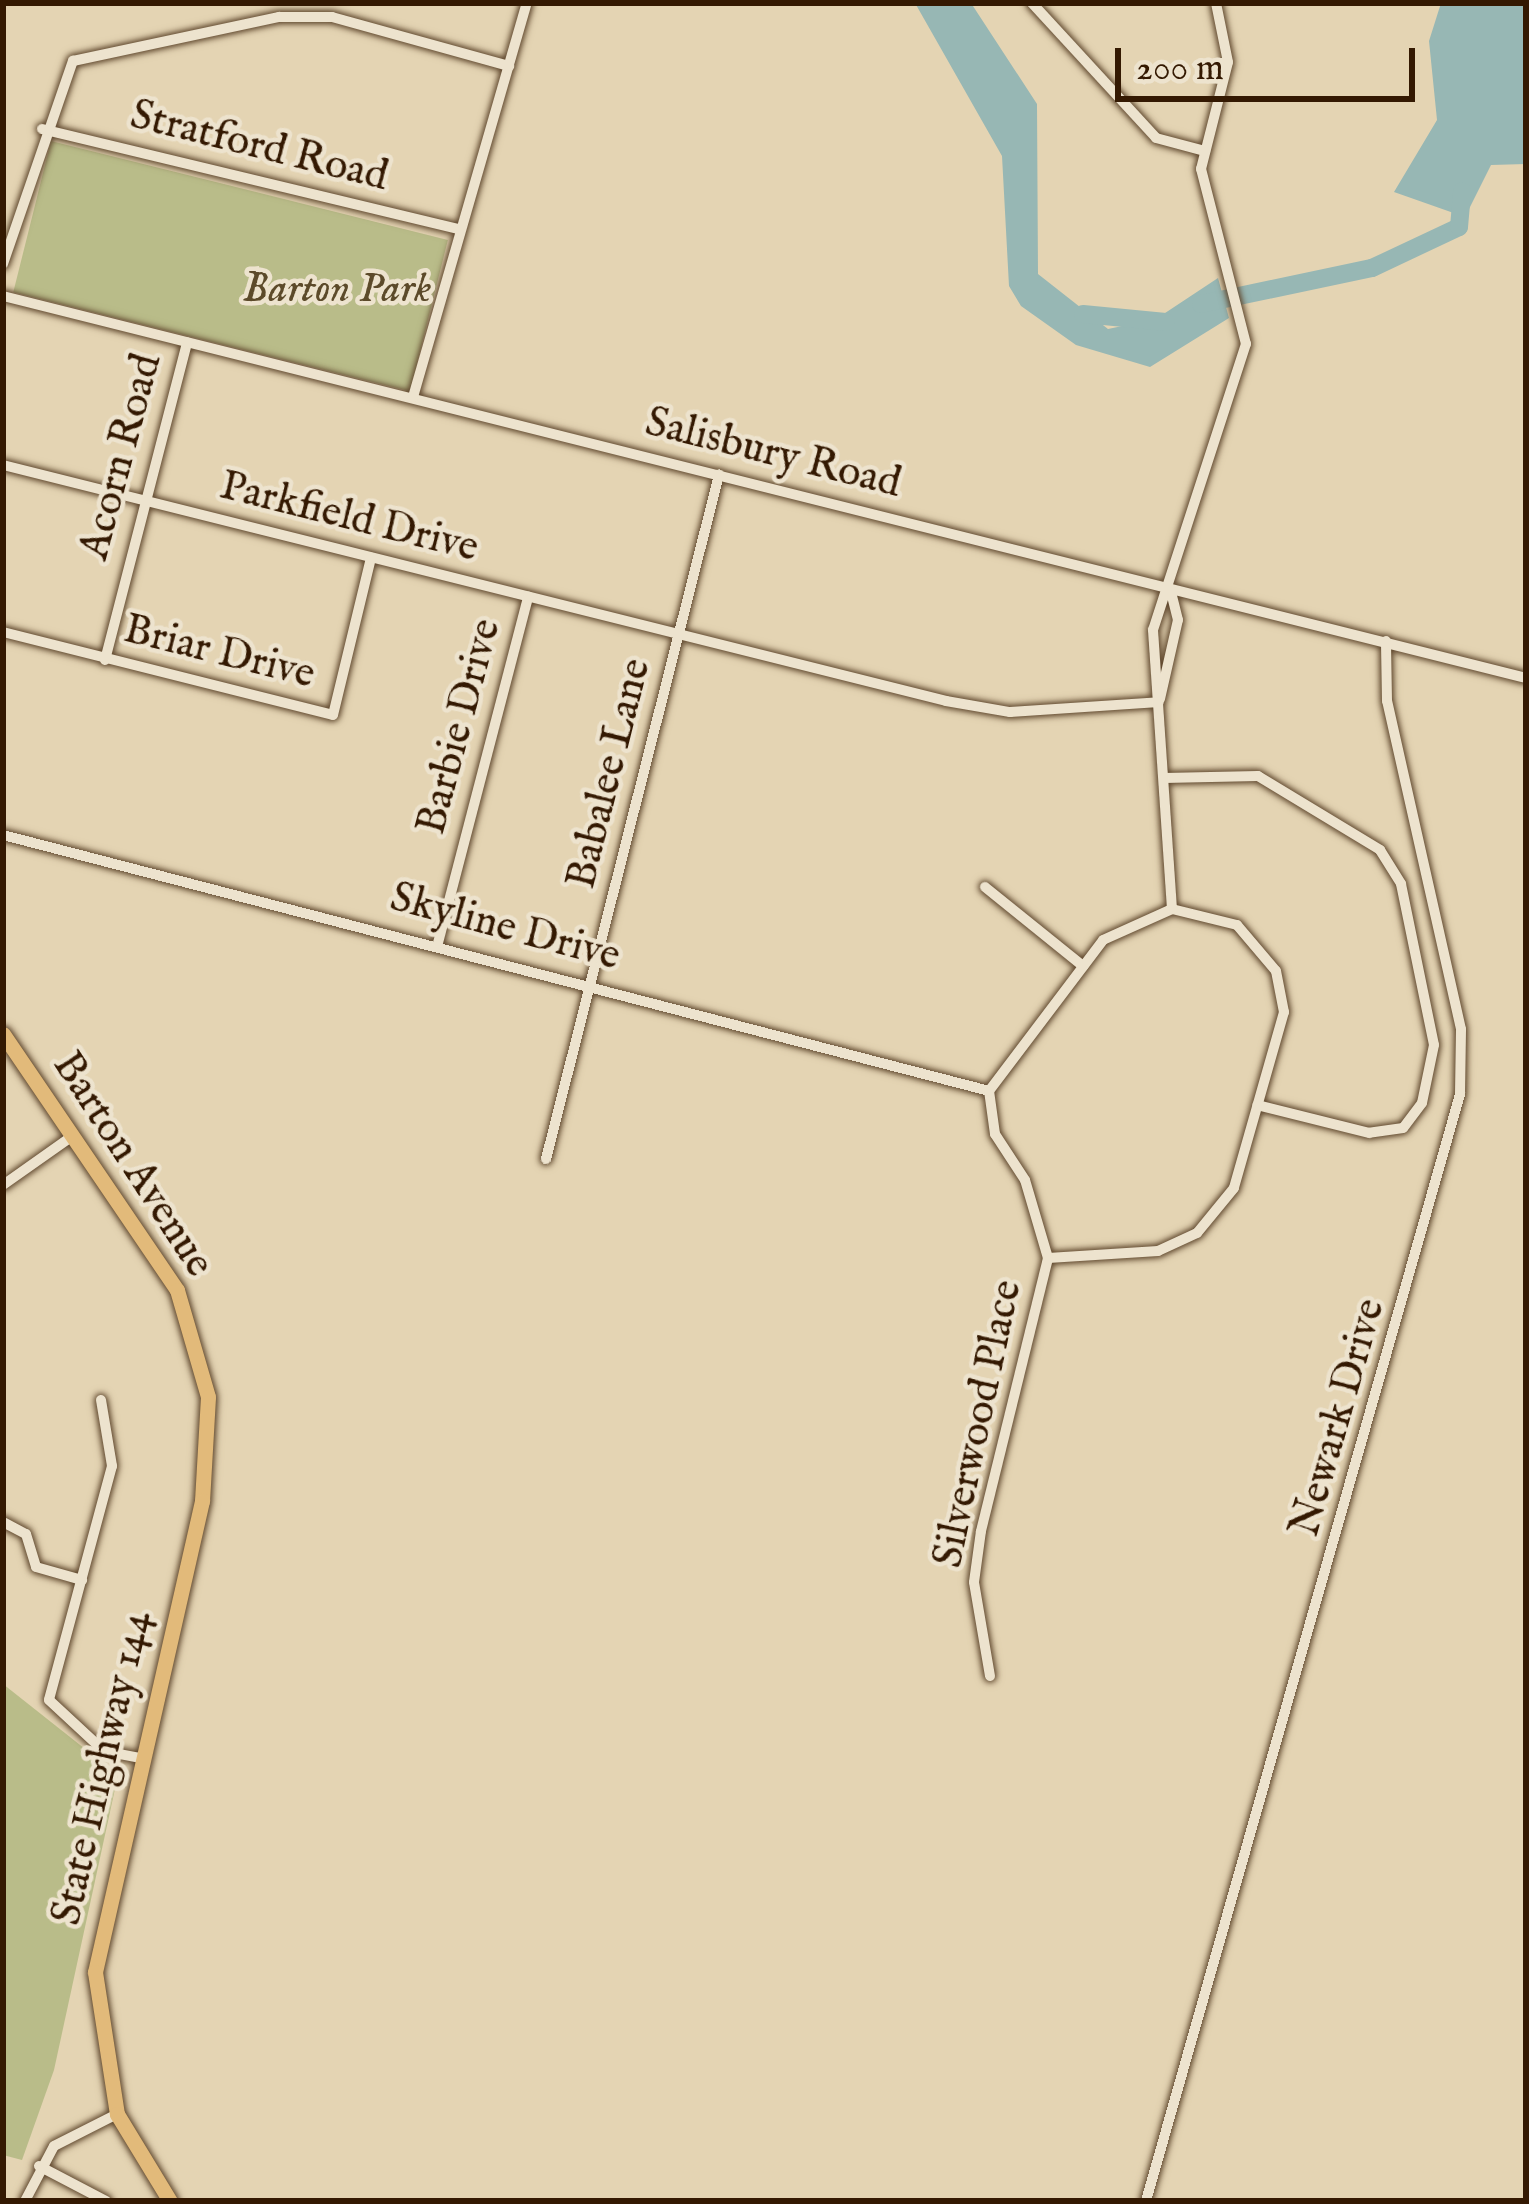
<!DOCTYPE html>
<style>
body{margin:0}
#map{position:relative;width:1529px;height:2204px;overflow:hidden;background:#e4d4b3;font-family:"IM FELL English",serif}
div>[style]{position:absolute}
.green>*{inset:0;background:#b9bc89;transform-origin:0 0}
.water>*{inset:0;background:#97b7b4}
.river>*{height:18px;margin:-9px;padding:0 9px;transform-origin:9px;border-radius:9px;background:#97b7b4}
.roads{filter:drop-shadow(0 0 3px #60482e) drop-shadow(0 0 3px #60482e)}
.minor>*{height:10px;margin:-5px;padding:0 5px;transform-origin:5px;border-radius:5px;background:#ede3ce}
.primary>*{height:15px;margin:-7.5px;padding:0 7.5px;transform-origin:7.5px;border-radius:7.5px;background:#e2ba7a}
span{translate:-50% -50%;white-space:nowrap;text-align:center;line-height:1.15;-webkit-text-stroke:9px #ede3ce;paint-order:stroke}
.street-label{font-size:42px;color:#341902}
.park-label{font-size:42px;color:#5c4a2a;font-style:italic}
.frame{position:absolute;inset:0;border:6px solid #341902;pointer-events:none}
.scale{position:absolute;left:1115px;top:48px;width:300px;height:54px;box-sizing:border-box;border:6px solid #341902;border-top:0;padding-left:15px;font-size:36px;line-height:42px;white-space:nowrap;color:#341902;-webkit-text-stroke:9px #ede3ce;paint-order:stroke}
</style>
<div id="map">
<div class="green">
<div style="left:51px;top:141px;width:409px;height:156px;rotate:14deg"></div>
<div style="clip-path:polygon(3px 1684px,118px 1775px,54px 2070px,22px 2160px,3px 2155px)"></div>
</div>
<div class="water">
<div style="clip-path:polygon(915px 3px,971px 3px,1037px 104px,1038px 274px,1108px 329px,1156px 319px,1218px 278px,1229px 318px,1150px 367px,1076px 345px,1021px 306px,1009px 286px,1002px 156px)"></div>
<div style="clip-path:polygon(1441px 3px,1526px 3px,1526px 164px,1491px 165px,1465px 217px,1394px 192px,1437px 120px,1429px 41px)"></div>
</div>
<div class="river">
<div style="left:1201px;top:304px;width:175px;rotate:-11.9deg"></div>
<div style="left:1372px;top:268px;width:96px;rotate:-25.2deg"></div>
<div style="left:1459px;top:227px;width:36px;rotate:-85deg"></div>
<div style="left:1083px;top:314px;width:83px;rotate:5.5deg"></div>
</div>
<div class="roads">
<div class="minor">
<div style="left:1032px;top:3px;width:183px;rotate:47.4deg"></div>
<div style="left:1156px;top:138px;width:51px;rotate:14.9deg"></div>
<div style="left:42px;top:129px;width:430px;rotate:13.5deg"></div>
<div style="left:3px;top:264px;width:215px;rotate:-71deg"></div>
<div style="left:73px;top:61px;width:211px;rotate:-12.1deg"></div>
<div style="left:279px;top:17px;width:53px"></div>
<div style="left:332px;top:17px;width:184px;rotate:15.5deg"></div>
<div style="left:3px;top:296px;width:1570px;rotate:14.08deg"></div>
<div style="left:413px;top:397px;width:410px;rotate:-73.9deg"></div>
<div style="left:3px;top:465px;width:972px;rotate:14.05deg"></div>
<div style="left:946px;top:701px;width:65px;rotate:9.8deg"></div>
<div style="left:1010px;top:712px;width:149px;rotate:-3.8deg"></div>
<div style="left:3px;top:632px;width:340px;rotate:14.1deg"></div>
<div style="left:333px;top:715px;width:162px;rotate:-76.4deg"></div>
<div style="left:105px;top:660px;width:328px;rotate:-75.5deg"></div>
<div style="left:1160px;top:699px;width:81px;rotate:-77.2deg"></div>
<div style="left:1178px;top:620px;width:32px;rotate:-104deg"></div>
<div style="left:1164px;top:778px;width:94px;rotate:-1.2deg"></div>
<div style="left:1258px;top:776px;width:143px;rotate:31.2deg"></div>
<div style="left:1380px;top:850px;width:40px;rotate:58deg"></div>
<div style="left:1401px;top:884px;width:164px;rotate:78.4deg"></div>
<div style="left:1434px;top:1045px;width:59px;rotate:101.7deg"></div>
<div style="left:1422px;top:1103px;width:31px;rotate:127deg"></div>
<div style="left:1403px;top:1128px;width:34px;rotate:172deg"></div>
<div style="left:1369px;top:1133px;width:115px;rotate:-166deg"></div>
<div style="left:3px;top:835px;width:1019px;rotate:14.55deg"></div>
<div style="left:985px;top:887px;width:126px;rotate:38.9deg"></div>
<div style="left:1172px;top:909px;width:67px;rotate:13.8deg"></div>
<div style="left:1237px;top:925px;width:60px;rotate:49.7deg"></div>
<div style="left:1276px;top:971px;width:42px;rotate:79deg"></div>
<div style="left:1284px;top:1012px;width:183px;rotate:105.9deg"></div>
<div style="left:1234px;top:1188px;width:58px;rotate:129.4deg"></div>
<div style="left:1197px;top:1233px;width:43px;rotate:155.2deg"></div>
<div style="left:1158px;top:1251px;width:110px;rotate:176.4deg"></div>
<div style="left:1048px;top:1258px;width:81px;rotate:-106.4deg"></div>
<div style="left:1025px;top:1180px;width:55px;rotate:-123.1deg"></div>
<div style="left:995px;top:1134px;width:43px;rotate:-97.9deg"></div>
<div style="left:989px;top:1091px;width:189px;rotate:-52.9deg"></div>
<div style="left:1103px;top:940px;width:76px;rotate:-24.2deg"></div>
<div style="left:1172px;top:909px;width:280px;rotate:-93.9deg"></div>
<div style="left:1153px;top:630px;width:301px;rotate:-72deg"></div>
<div style="left:1246px;top:344px;width:181px;rotate:-104.4deg"></div>
<div style="left:1201px;top:169px;width:110px;rotate:-75.8deg"></div>
<div style="left:1228px;top:62px;width:60px;rotate:-101.5deg"></div>
<div style="left:438px;top:943px;width:358px;rotate:-75.4deg"></div>
<div style="left:546px;top:1159px;width:706px;rotate:-75.81deg"></div>
<div style="left:3px;top:1185px;width:83px;rotate:-35.2deg"></div>
<div style="left:101px;top:1400px;width:67px;rotate:80.5deg"></div>
<div style="left:112px;top:1466px;width:242px;rotate:105.1deg"></div>
<div style="left:49px;top:1700px;width:75px;rotate:42.8deg"></div>
<div style="left:104px;top:1751px;width:38px;rotate:11deg"></div>
<div style="left:3px;top:1522px;width:26px;rotate:28deg"></div>
<div style="left:26px;top:1534px;width:34px;rotate:73deg"></div>
<div style="left:36px;top:1567px;width:48px;rotate:15.8deg"></div>
<div style="left:990px;top:1676px;width:95px;rotate:-99.7deg"></div>
<div style="left:974px;top:1582px;width:51px;rotate:-82.2deg"></div>
<div style="left:981px;top:1531px;width:281px;rotate:-76.2deg"></div>
<div style="left:39px;top:2166px;width:76px;rotate:27.6deg"></div>
<div style="left:25px;top:2201px;width:62px;rotate:-62.2deg"></div>
<div style="left:54px;top:2146px;width:71px;rotate:-26.9deg"></div>
<div style="left:1146px;top:2201px;width:1151px;rotate:-74.16deg"></div>
<div style="left:1460px;top:1094px;width:65px;rotate:-89.1deg"></div>
<div style="left:1461px;top:1029px;width:336px;rotate:-102.7deg"></div>
<div style="left:1387px;top:701px;width:60px;rotate:-91deg"></div>
</div>
<div class="primary">
<div style="left:3px;top:1034px;width:310px;rotate:55.8deg"></div>
<div style="left:177px;top:1290px;width:111px;rotate:73.8deg"></div>
<div style="left:208px;top:1397px;width:104px;rotate:93.3deg"></div>
<div style="left:202px;top:1501px;width:483px;rotate:102.8deg"></div>
<div style="left:95px;top:1972px;width:144px;rotate:81.2deg"></div>
<div style="left:117px;top:2114px;width:102px;rotate:58.7deg"></div>
</div>
</div>
<div class="street-label">
<span style="left:259px;top:147px;rotate:14deg">Stratford Road</span>
<span style="left:773px;top:454px;rotate:14deg">Salisbury Road</span>
<span style="left:122px;top:457px;rotate:-75deg">Acorn Road</span>
<span style="left:349px;top:518px;rotate:14deg">Parkfield Drive</span>
<span style="left:219px;top:653px;rotate:14deg">Briar Drive</span>
<span style="left:460px;top:727px;rotate:-75deg">Barbie Drive</span>
<span style="left:610px;top:774px;rotate:-76deg">Babalee Lane</span>
<span style="left:505px;top:928px;rotate:15deg">Skyline Drive</span>
<span style="left:132px;top:1165px;rotate:57deg">Barton Avenue</span>
<span style="left:1339px;top:1418px;rotate:-74deg">Newark Drive</span>
<span style="left:979px;top:1424px;rotate:-78deg">Silverwood Place</span>
<span style="left:103px;top:1768px;rotate:-77deg">State Highway 144</span>
</div>
<div class="park-label">
<span style="left:337px;top:290px">Barton Park</span>
</div>
<div class="frame"></div>
<div class="scale">200 m</div>
</div>
